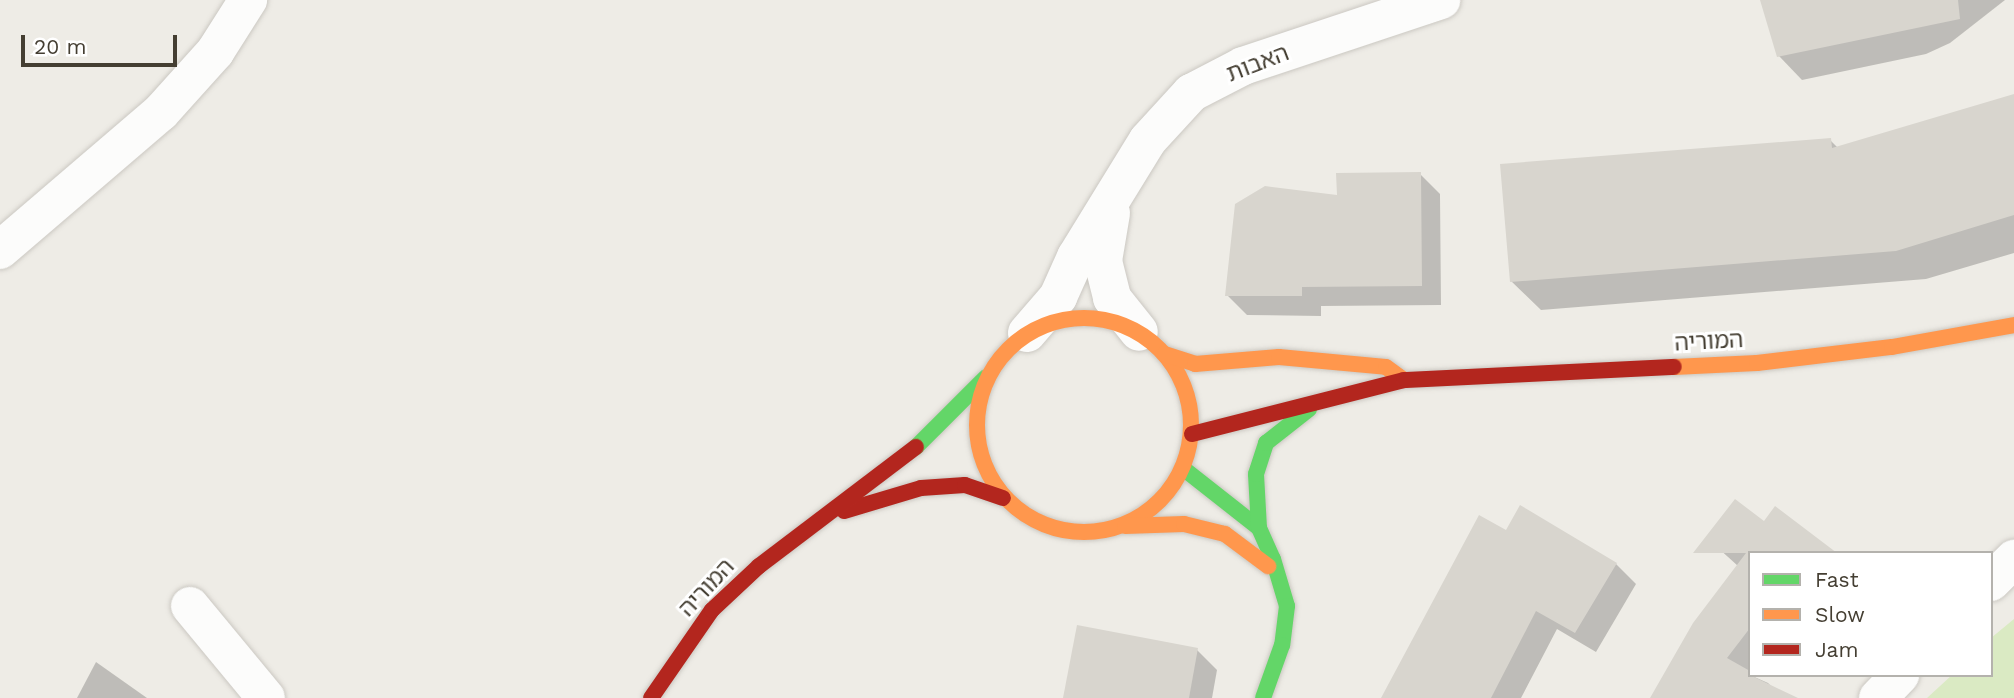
<!DOCTYPE html>
<meta charset="utf-8">
<style>
body{margin:0}
#map{position:relative;width:2014px;height:698px;overflow:hidden;background:#eeece6;font-family:"Work Sans","Noto Sans Hebrew",sans-serif}
div>[style]{position:absolute}
.green>*{inset:0;background:#daeac3}
.shadow>*{inset:0;background:#0003}
.building>*{inset:0;background:#d8d5ce}
.roads{filter:drop-shadow(0 0 2px #cbc8c2) drop-shadow(0 0 2px #cbc8c2)}
.street>*{height:38px;margin:-19px;padding:0 19px;transform-origin:19px;border-radius:19px;background:#fcfcfb}
.fast>*{height:16px;margin:-8px;padding:0 8px;transform-origin:8px;border-radius:8px;background:#63d668}
.slow>*{height:16px;margin:-8px;padding:0 8px;transform-origin:8px;border-radius:8px;background:#ff974d}
.slow>.ring{margin:-8px;padding:0;box-sizing:content-box;background:none;border:16px solid #ff974d;border-radius:50%}
.jam>*{height:16px;margin:-8px;padding:0 8px;transform-origin:8px;border-radius:8px;background:#b3261e}
span{translate:-50% -50%;white-space:nowrap;text-align:center;line-height:1.15;-webkit-text-stroke:6px #fff;paint-order:stroke}
.street-label{font-size:23px;color:#443e32}
.legend{position:absolute;left:1748px;top:551px;width:245px;height:126px;box-sizing:border-box;background:#fff;border:2px solid #b4b2ad;margin:0;padding:9px 12px;list-style:none;font-size:21px;color:#443e32}
.legend li{display:flex;align-items:center;gap:14px;height:35px}
.legend b{width:35px;border:2px solid #b4b2ad}
.scale{position:absolute;left:21px;top:35px;width:156px;height:32px;box-sizing:border-box;border:4px solid #443e32;border-top:0;padding-left:9px;font-size:21px;line-height:24px;white-space:nowrap;color:#443e32;-webkit-text-stroke:5px #fff;paint-order:stroke}
</style>
<div id="map">
<div class="green">
<div style="clip-path:polygon(2014px 619px,2014px 698px,1927px 698px,1952px 675px,1991px 675px,1991px 638px)"></div>
</div>
<div class="shadow">
<div style="clip-path:polygon(1768px 0,2005px 0,1950px 43px,1926px 54px,1802px 80px,1779px 56px)"></div>
<div style="clip-path:polygon(2014px 96px,2014px 253px,1926px 279px,1541px 310px,1511px 281px,1830px 140px,1838px 148px)"></div>
<div style="clip-path:polygon(1420px 174px,1440px 194px,1441px 305px,1321px 306px,1321px 316px,1247px 315px,1227px 295px,1338px 197px)"></div>
<div style="clip-path:polygon(1506px 533px,1616px 564px,1636px 584px,1596px 652px,1557px 629px,1521px 698px,1384px 698px)"></div>
<div style="clip-path:polygon(1707px 538px,1750px 553px,1750px 675px,1768px 683px,1783px 698px,1652px 698px,1738px 566px)"></div>
<div style="clip-path:polygon(1197px 650px,1217px 670px,1212px 698px,1065px 698px)"></div>
<div style="clip-path:polygon(96px 662px,147px 698px,77px 698px)"></div>
</div>
<div class="building">
<div style="clip-path:polygon(1760px 0,1958px 0,1960px 19px,1777px 57px)"></div>
<div style="clip-path:polygon(2014px 94px,2014px 215px,1896px 251px,1510px 282px,1500px 164px,1831px 138px,1832px 148px)"></div>
<div style="clip-path:polygon(1421px 172px,1422px 286px,1302px 287px,1302px 296px,1225px 296px,1235px 204px,1265px 186px,1337px 195px,1336px 173px)"></div>
<div style="clip-path:polygon(1735px 499px,1764px 521px,1775px 506px,1837px 553px,1750px 553px,1750px 628px,1727px 658px,1750px 671px,1750px 675px,1798px 698px,1650px 698px,1693px 623px,1746px 553px,1693px 553px)"></div>
<div style="clip-path:polygon(1520px 505px,1617px 563px,1575px 633px,1536px 611px,1491px 698px,1381px 698px,1479px 515px,1506px 530px)"></div>
<div style="clip-path:polygon(1077px 625px,1198px 648px,1189px 698px,1063px 698px)"></div>
</div>
<div class="roads">
<div class="street">
<div style="left:1111px;top:213px;width:49px;rotate:99.5deg"></div>
<div style="left:1103px;top:261px;width:38px;rotate:76deg"></div>
<div style="left:1112px;top:298px;width:43px;rotate:51.5deg"></div>
<div style="left:0;top:250px;width:212px;rotate:-40.6deg"></div>
<div style="left:161px;top:112px;width:81px;rotate:-48deg"></div>
<div style="left:215px;top:52px;width:62px;rotate:-57.6deg"></div>
<div style="left:1027px;top:333px;width:48px;rotate:-49.3deg"></div>
<div style="left:1058px;top:297px;width:44px;rotate:-65.8deg"></div>
<div style="left:1076px;top:257px;width:137px;rotate:-58.4deg"></div>
<div style="left:1148px;top:140px;width:64px;rotate:-47.5deg"></div>
<div style="left:1191px;top:93px;width:59px;rotate:-27.4deg"></div>
<div style="left:1243px;top:66px;width:209px;rotate:-18.4deg"></div>
<div style="left:1991px;top:582px;width:33px;rotate:-45deg"></div>
<div style="left:190px;top:606px;width:119px;rotate:50.4deg"></div>
<div style="left:1878px;top:698px;width:32px;rotate:-46deg"></div>
</div>
<div class="fast">
<div style="left:916px;top:447px;width:98px;rotate:-45deg"></div>
<div style="left:1184px;top:469px;width:95px;rotate:38.2deg"></div>
<div style="left:1259px;top:528px;width:34px;rotate:66deg"></div>
<div style="left:1273px;top:559px;width:49px;rotate:73.4deg"></div>
<div style="left:1287px;top:606px;width:39px;rotate:97deg"></div>
<div style="left:1282px;top:645px;width:56px;rotate:109.7deg"></div>
<div style="left:1259px;top:528px;width:54px;rotate:-93.2deg"></div>
<div style="left:1256px;top:474px;width:33px;rotate:-72deg"></div>
<div style="left:1266px;top:443px;width:55px;rotate:-38.3deg"></div>
</div>
<div class="slow">
<div class="ring" style="left:977px;top:318px;width:198px;height:198px"></div>
<div style="left:1165px;top:354px;width:32px;rotate:18deg"></div>
<div style="left:1195px;top:364px;width:84px;rotate:-4.8deg"></div>
<div style="left:1279px;top:357px;width:107px;rotate:5.3deg"></div>
<div style="left:1386px;top:367px;width:22px;rotate:36deg"></div>
<div style="left:1674px;top:367px;width:83px;rotate:-2.8deg"></div>
<div style="left:1757px;top:363px;width:136px;rotate:-6.8deg"></div>
<div style="left:1892px;top:347px;width:124px;rotate:-10.2deg"></div>
<div style="left:1125px;top:526px;width:59px;rotate:-1.9deg"></div>
<div style="left:1184px;top:524px;width:42px;rotate:13.7deg"></div>
<div style="left:1225px;top:534px;width:54px;rotate:36.7deg"></div>
</div>
<div class="jam">
<div style="left:1192px;top:434px;width:219px;rotate:-14.3deg"></div>
<div style="left:1404px;top:380px;width:270px;rotate:-2.8deg"></div>
<div style="left:844px;top:511px;width:80px;rotate:-16.6deg"></div>
<div style="left:921px;top:488px;width:44px;rotate:-3.9deg"></div>
<div style="left:965px;top:485px;width:40px;rotate:18.9deg"></div>
<div style="left:651px;top:698px;width:107px;rotate:-55.3deg"></div>
<div style="left:712px;top:610px;width:64px;rotate:-43.1deg"></div>
<div style="left:759px;top:566px;width:197px;rotate:-37.2deg"></div>
</div>
</div>
<div class="street-label">
<span style="left:1258px;top:64px;rotate:-21deg">האבות</span>
<span style="left:1709px;top:342px;rotate:-3deg">המוריה</span>
<span style="left:707px;top:588px;rotate:-47deg">המוריה</span>
</div>
<ul class="legend">
<li><b style="height:9px;background:#63d668"></b>Fast</li>
<li><b style="height:9px;background:#ff974d"></b>Slow</li>
<li><b style="height:9px;background:#b3261e"></b>Jam</li>
</ul>
<div class="scale">20 m</div>
</div>
